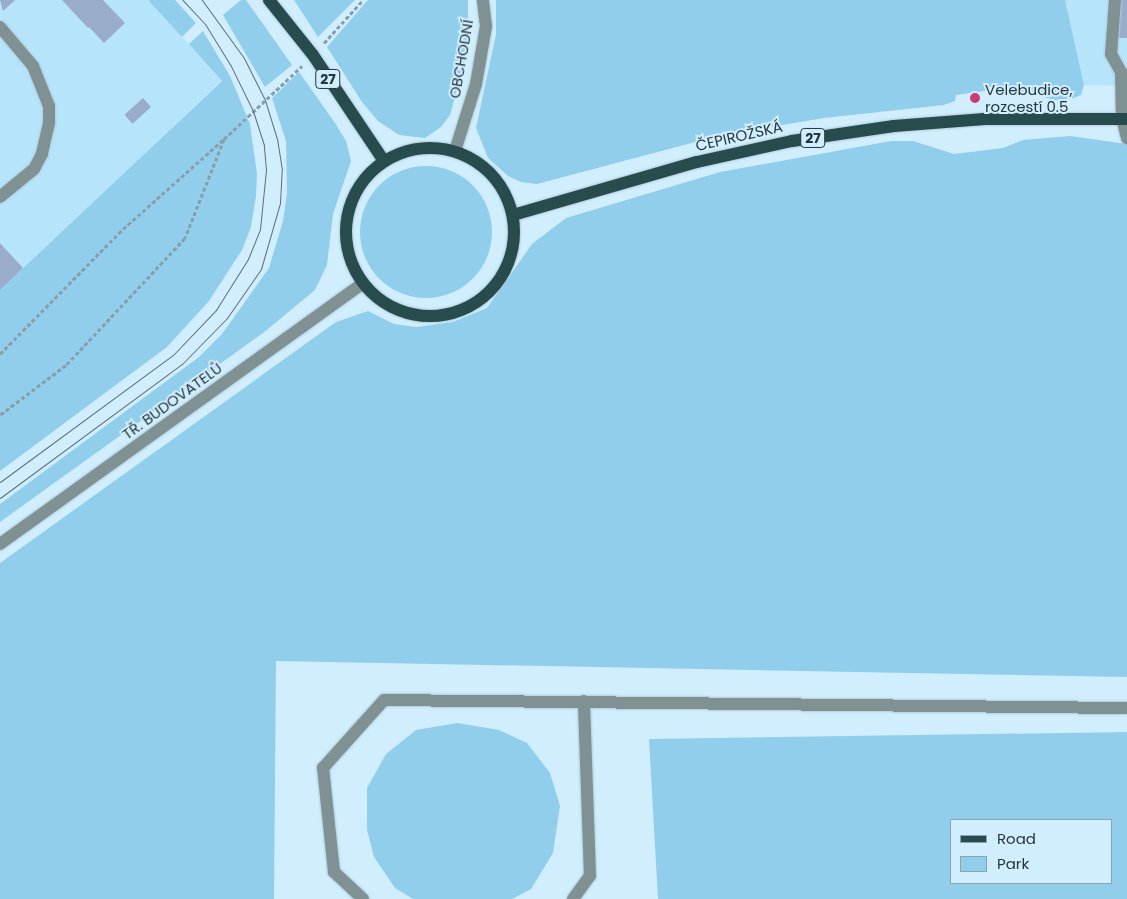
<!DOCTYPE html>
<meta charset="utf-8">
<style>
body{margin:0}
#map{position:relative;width:1127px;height:899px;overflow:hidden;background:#d0eefd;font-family:Poppins,sans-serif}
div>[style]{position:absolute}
.built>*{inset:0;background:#b6e4fb}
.green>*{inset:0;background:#91ceec}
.round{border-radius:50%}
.building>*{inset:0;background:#99adca;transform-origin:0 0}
.path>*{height:3px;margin-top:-1.5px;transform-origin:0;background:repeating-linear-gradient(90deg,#879fab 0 4px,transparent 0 6.5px)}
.roads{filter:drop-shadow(0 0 1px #aec9d7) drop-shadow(0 0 1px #aec9d7)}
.minor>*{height:12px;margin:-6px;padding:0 6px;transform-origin:6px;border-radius:6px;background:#7f9193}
.major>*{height:12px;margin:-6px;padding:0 6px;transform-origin:6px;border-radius:6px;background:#284b4e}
.major>.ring{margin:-6px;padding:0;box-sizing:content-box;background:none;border:12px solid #284b4e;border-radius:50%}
.tram>*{height:1px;margin:-0.5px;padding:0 0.5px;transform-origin:0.5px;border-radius:0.5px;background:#5b6e78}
.dots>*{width:14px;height:14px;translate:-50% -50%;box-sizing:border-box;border:2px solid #d0eefd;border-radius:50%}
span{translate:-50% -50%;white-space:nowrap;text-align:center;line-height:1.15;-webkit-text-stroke:4px #d0eefd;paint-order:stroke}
.shield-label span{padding:1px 4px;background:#d0eefd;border:1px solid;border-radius:4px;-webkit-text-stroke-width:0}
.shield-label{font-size:14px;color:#27353d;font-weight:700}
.street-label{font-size:15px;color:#27353d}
.poi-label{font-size:15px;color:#27353d}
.left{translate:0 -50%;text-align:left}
.legend{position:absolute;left:950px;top:819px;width:162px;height:65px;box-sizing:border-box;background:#d0eefd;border:1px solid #8ca4b0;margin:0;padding:6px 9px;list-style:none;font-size:15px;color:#27353d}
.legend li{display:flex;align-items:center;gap:10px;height:25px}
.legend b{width:25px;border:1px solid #8ca4b0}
</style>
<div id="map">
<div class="built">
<div style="clip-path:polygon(0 0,148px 0,222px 80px,0 292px)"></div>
<div style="clip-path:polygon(1065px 0,1127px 0,1127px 86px,1084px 85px)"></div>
</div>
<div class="green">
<div style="clip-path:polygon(148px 0,175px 0,196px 23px,182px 37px)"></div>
<div style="clip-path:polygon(241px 0,246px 0,292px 65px,265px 87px,223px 15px)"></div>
<div style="clip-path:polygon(294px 0,355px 0,318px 37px)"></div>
<div style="clip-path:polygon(368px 0,468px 0,468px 49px,450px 115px,441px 127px,425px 138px,399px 135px,378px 121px,362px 102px,327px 47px)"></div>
<div style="clip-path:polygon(496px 0,1065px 0,1084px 85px,1081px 95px,1071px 99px,1056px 100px,1004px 88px,956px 95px,955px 101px,944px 105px,824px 118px,718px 136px,537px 184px,521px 182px,508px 176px,488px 158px,476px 128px,496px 34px)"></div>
<div style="clip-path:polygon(203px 31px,230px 76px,250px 124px,257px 174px,256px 196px,251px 227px,242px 250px,209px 301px,167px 347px,0 471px,0 290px,222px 81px,189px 44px)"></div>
<div style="clip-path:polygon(299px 72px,335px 123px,346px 141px,351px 161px,333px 214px,327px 265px,315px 290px,263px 333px,0 522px,0 504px,199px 357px,222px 334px,269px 268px,283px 221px,287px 193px,286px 141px,272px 98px)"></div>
<div style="clip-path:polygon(1070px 136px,1127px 144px,1127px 677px,276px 661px,274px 899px,0 899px,0 563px,336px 322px,368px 311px,394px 324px,416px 327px,453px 322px,487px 308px,532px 244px,566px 218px,720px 172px,891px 141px,913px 141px,954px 154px,1003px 148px,1023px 140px)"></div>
<div class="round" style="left:360px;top:166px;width:132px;height:132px"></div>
<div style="clip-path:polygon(457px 723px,499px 730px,527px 743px,550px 773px,560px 806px,553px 853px,531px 889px,512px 899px,413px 899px,395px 888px,374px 857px,367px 830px,367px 788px,386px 754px,416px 730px)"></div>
<div style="clip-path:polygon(evenodd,1127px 732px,1127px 899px,658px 899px,649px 739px,1127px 732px,951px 820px,1111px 820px,1111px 883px,951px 883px,951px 820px)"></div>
</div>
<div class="building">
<div style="clip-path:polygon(0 0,15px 0,3px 11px)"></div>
<div style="clip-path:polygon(62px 0,103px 0,125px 23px,104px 43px,89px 27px,96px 21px,88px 28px)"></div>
<div style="clip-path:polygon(1121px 0,1127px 0,1127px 38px,1119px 38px)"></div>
<div style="left:143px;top:98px;width:12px;height:25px;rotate:48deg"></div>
<div style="clip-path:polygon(0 243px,23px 268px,0 290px)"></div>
</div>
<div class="path">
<div style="left:324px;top:43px;width:58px;rotate:-47.8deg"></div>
<div style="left:224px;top:139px;width:107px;rotate:-43.1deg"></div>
<div style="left:0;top:354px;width:175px;rotate:-45.5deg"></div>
<div style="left:123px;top:229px;width:135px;rotate:-41.7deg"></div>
<div style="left:224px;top:139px;width:106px;rotate:111.5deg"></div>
<div style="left:185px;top:238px;width:174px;rotate:133.1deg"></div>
<div style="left:66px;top:365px;width:83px;rotate:142.9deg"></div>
</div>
<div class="roads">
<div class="minor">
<div style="left:1115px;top:0;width:54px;rotate:94.2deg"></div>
<div style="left:1111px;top:54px;width:21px;rotate:61deg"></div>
<div style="left:1121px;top:72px;width:46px;rotate:88.8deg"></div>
<div style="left:1122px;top:118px;width:21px;rotate:76deg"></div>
<div style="left:0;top:27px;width:51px;rotate:49.8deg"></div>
<div style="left:33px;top:66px;width:43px;rotate:68.2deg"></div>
<div style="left:49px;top:106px;width:17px;rotate:90deg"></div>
<div style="left:49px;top:123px;width:32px;rotate:103deg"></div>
<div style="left:42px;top:154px;width:17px;rotate:118deg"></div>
<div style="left:34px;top:169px;width:44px;rotate:140.5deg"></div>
<div style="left:455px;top:151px;width:70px;rotate:-72.6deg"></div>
<div style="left:476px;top:84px;width:59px;rotate:-80.2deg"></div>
<div style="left:486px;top:26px;width:26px;rotate:-97deg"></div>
<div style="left:0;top:544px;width:447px;rotate:-35.7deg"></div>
<div style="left:363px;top:899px;width:40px;rotate:-137deg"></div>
<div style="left:334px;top:872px;width:105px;rotate:-96deg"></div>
<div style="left:323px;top:768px;width:91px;rotate:-48.1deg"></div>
<div style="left:384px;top:700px;width:743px;rotate:0.62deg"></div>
<div style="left:573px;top:899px;width:29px;rotate:-54deg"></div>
<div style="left:590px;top:876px;width:175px;rotate:-92deg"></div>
</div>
<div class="major">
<div style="left:269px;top:0;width:70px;rotate:51.3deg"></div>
<div style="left:313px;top:55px;width:128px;rotate:56.2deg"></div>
<div class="ring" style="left:346px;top:148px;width:156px;height:156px"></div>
<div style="left:513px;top:215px;width:191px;rotate:-16.1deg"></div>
<div style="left:697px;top:162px;width:97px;rotate:-12.5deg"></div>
<div style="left:792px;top:141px;width:103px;rotate:-8.4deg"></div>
<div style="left:894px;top:126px;width:91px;rotate:-4.4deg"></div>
<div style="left:985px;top:119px;width:142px"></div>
</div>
</div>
<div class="tram">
<div style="left:0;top:482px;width:216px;rotate:-36.3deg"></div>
<div style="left:174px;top:354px;width:61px;rotate:-46.3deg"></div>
<div style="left:216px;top:310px;width:60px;rotate:-57.9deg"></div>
<div style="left:248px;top:259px;width:32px;rotate:-68deg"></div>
<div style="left:260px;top:229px;width:59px;rotate:-84.2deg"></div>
<div style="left:266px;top:170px;width:25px;rotate:-95deg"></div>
<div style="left:264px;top:145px;width:36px;rotate:-108deg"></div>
<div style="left:253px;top:111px;width:50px;rotate:-116.1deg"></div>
<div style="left:231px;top:66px;width:49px;rotate:-121.8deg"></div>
<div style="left:205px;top:24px;width:33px;rotate:-133deg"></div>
<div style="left:0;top:498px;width:227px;rotate:-36.4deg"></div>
<div style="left:183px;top:363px;width:63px;rotate:-45.6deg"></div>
<div style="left:227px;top:318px;width:60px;rotate:-55.2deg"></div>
<div style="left:261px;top:269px;width:69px;rotate:-73.9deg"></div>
<div style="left:280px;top:203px;width:33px;rotate:-87deg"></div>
<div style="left:282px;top:170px;width:31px;rotate:-99deg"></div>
<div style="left:277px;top:139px;width:41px;rotate:-107.1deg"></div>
<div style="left:265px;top:100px;width:47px;rotate:-116.6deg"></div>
<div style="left:244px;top:58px;width:72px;rotate:-125.9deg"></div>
</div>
<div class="dots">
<div style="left:975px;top:98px;background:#c93c6e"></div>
</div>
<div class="shield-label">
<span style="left:328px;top:79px">27</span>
<span style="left:813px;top:138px">27</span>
</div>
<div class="street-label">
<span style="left:461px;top:59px;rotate:-80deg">OBCHODNÍ</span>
<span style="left:739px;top:136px;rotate:-13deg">ČEPIROŽSKÁ</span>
<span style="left:172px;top:401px;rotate:-36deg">TŘ. BUDOVATELŮ</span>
</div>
<div class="poi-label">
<span class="left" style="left:985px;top:98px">Velebudice,<br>rozcestí 0.5</span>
</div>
<ul class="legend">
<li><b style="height:6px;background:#284b4e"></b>Road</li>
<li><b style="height:14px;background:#91ceec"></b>Park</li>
</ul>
</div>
